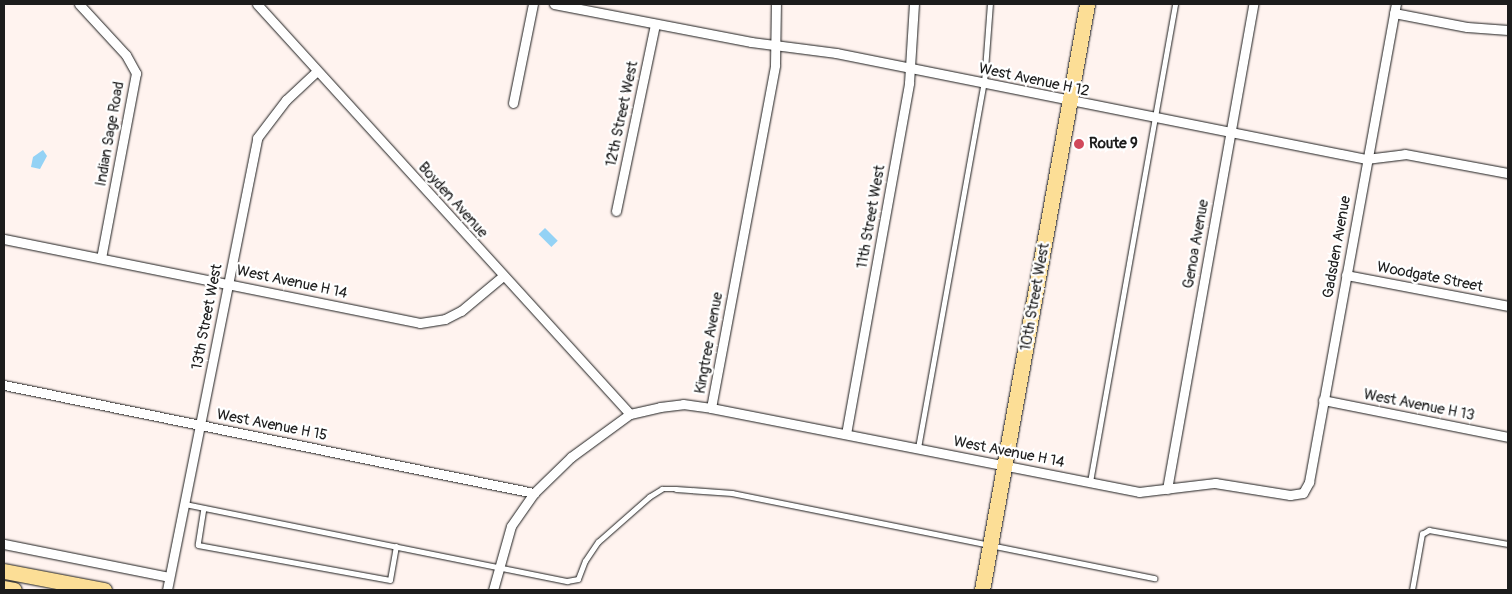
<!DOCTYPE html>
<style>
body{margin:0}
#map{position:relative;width:1512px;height:594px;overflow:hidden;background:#fff3ef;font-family:Pangolin,sans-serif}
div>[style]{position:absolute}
.water>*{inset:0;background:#94d2f5;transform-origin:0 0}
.roads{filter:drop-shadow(0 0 1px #1c1c1c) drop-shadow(0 0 1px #1c1c1c)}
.service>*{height:4.5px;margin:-2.25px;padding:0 2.25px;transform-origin:2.25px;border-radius:2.25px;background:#fff}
.minor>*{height:9px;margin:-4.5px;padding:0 4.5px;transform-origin:4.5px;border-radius:4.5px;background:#fff}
.primary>*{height:15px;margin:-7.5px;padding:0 7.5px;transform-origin:7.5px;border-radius:7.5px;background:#fcde96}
.dots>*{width:14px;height:14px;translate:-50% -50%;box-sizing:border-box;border:2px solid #fff;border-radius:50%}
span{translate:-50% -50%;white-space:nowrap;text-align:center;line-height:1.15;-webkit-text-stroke:4.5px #fff;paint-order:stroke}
.street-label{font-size:15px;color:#1c1c1c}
.poi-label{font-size:15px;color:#1c1c1c;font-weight:700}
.left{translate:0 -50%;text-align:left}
.frame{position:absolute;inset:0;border:5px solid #1c1c1c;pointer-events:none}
</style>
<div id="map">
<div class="water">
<div style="clip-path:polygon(43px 150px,47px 156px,40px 169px,31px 167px,33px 157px)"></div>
<div style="left:545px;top:228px;width:18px;height:9px;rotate:45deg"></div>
</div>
<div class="roads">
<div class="service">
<div style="left:918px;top:448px;width:371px;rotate:-79.8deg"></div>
<div style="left:984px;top:83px;width:79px;rotate:-85.7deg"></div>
<div style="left:1090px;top:482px;width:485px;rotate:-79.9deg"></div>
<div style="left:185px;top:504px;width:390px;rotate:11.4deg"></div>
<div style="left:567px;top:581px;width:11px;rotate:-10deg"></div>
<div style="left:578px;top:579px;width:19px;rotate:-69deg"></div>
<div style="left:585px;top:561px;width:23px;rotate:-56deg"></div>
<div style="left:598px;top:542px;width:68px;rotate:-41.4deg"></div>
<div style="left:649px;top:497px;width:15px;rotate:-32deg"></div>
<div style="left:662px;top:489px;width:14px"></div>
<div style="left:676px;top:489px;width:56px;rotate:4.1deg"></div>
<div style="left:732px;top:493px;width:431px;rotate:11.4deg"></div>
<div style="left:204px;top:508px;width:37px;rotate:99deg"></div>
<div style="left:198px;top:545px;width:195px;rotate:10.3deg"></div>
<div style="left:390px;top:580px;width:34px;rotate:-80deg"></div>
<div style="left:1412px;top:590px;width:57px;rotate:-79.9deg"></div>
<div style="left:1422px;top:534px;width:8px;rotate:-30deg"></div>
<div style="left:1429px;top:530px;width:80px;rotate:10deg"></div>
</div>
<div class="minor">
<div style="left:79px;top:4px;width:69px;rotate:47.3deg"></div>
<div style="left:126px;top:55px;width:21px;rotate:61deg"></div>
<div style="left:136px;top:73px;width:188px;rotate:100.7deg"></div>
<div style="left:257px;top:4px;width:554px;rotate:47.71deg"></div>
<div style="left:554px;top:4px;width:201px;rotate:10.9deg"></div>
<div style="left:751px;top:42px;width:86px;rotate:7.4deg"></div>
<div style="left:836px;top:53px;width:540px;rotate:11.31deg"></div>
<div style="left:1366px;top:159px;width:39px;rotate:-7deg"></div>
<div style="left:1405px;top:154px;width:105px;rotate:10.5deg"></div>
<div style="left:1394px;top:13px;width:74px;rotate:10.9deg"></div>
<div style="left:1467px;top:27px;width:41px;rotate:4.2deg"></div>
<div style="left:513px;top:103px;width:101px;rotate:-78.6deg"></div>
<div style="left:616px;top:211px;width:191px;rotate:-78.2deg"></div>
<div style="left:4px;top:239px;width:424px;rotate:11.4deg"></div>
<div style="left:420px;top:323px;width:25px;rotate:-9deg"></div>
<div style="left:445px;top:319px;width:18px;rotate:-27deg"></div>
<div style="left:461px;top:311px;width:55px;rotate:-39.8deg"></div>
<div style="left:1346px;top:275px;width:165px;rotate:10.8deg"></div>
<div style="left:4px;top:385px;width:541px;rotate:11.52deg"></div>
<div style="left:1323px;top:400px;width:189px;rotate:11.3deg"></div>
<div style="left:711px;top:408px;width:349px;rotate:-79.4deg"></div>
<div style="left:775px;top:65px;width:61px;rotate:-89.1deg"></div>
<div style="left:846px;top:434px;width:357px;rotate:-79.8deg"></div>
<div style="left:909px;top:83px;width:79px;rotate:-86.4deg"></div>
<div style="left:1167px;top:489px;width:493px;rotate:-79.9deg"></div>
<div style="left:4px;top:544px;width:168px;rotate:11.3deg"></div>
<div style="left:167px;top:590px;width:461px;rotate:-78.7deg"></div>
<div style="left:257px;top:138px;width:48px;rotate:-52.7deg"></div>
<div style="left:286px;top:100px;width:42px;rotate:-43.1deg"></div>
<div style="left:493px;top:590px;width:66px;rotate:-74.3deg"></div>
<div style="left:511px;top:526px;width:40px;rotate:-55.1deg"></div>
<div style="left:534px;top:493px;width:52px;rotate:-44.2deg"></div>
<div style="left:571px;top:457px;width:73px;rotate:-36.1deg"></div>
<div style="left:630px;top:414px;width:31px;rotate:-13deg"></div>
<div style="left:660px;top:407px;width:23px;rotate:-7deg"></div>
<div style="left:683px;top:404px;width:28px;rotate:8deg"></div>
<div style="left:711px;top:408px;width:436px;rotate:11.1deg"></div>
<div style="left:1139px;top:492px;width:77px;rotate:-6.8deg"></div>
<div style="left:1215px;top:483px;width:76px;rotate:9.1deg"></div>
<div style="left:1290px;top:495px;width:13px;rotate:-9deg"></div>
<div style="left:1303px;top:493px;width:13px;rotate:-61deg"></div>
<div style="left:1309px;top:482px;width:486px;rotate:-79.7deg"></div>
</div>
<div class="primary">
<div style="left:4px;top:571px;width:102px;rotate:10.8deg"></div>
<div style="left:4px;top:588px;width:10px;rotate:11deg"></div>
<div style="left:982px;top:590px;width:595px;rotate:-79.84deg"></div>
</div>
</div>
<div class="dots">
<div style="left:1079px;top:144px;background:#d1495b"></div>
</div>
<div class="street-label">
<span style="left:1034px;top:80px;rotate:12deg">West Avenue H 12</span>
<span style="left:622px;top:114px;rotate:-78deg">12th Street West</span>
<span style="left:110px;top:134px;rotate:-80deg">Indian Sage Road</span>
<span style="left:453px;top:200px;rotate:48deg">Boyden Avenue</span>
<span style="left:871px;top:217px;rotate:-80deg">11th Street West</span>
<span style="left:1196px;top:244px;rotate:-80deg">Genoa Avenue</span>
<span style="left:1337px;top:247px;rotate:-80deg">Gadsden Avenue</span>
<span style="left:1430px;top:277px;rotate:11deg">Woodgate Street</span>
<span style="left:292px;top:282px;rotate:12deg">West Avenue H 14</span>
<span style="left:1035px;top:297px;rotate:-80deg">10th Street West</span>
<span style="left:207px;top:317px;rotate:-79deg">13th Street West</span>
<span style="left:709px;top:343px;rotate:-80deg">Kingtree Avenue</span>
<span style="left:1419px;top:405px;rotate:11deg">West Avenue H 13</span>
<span style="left:272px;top:425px;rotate:11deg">West Avenue H 15</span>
<span style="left:1009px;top:452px;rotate:11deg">West Avenue H 14</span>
</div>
<div class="poi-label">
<span class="left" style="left:1089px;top:144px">Route 9</span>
</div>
<div class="frame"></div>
</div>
